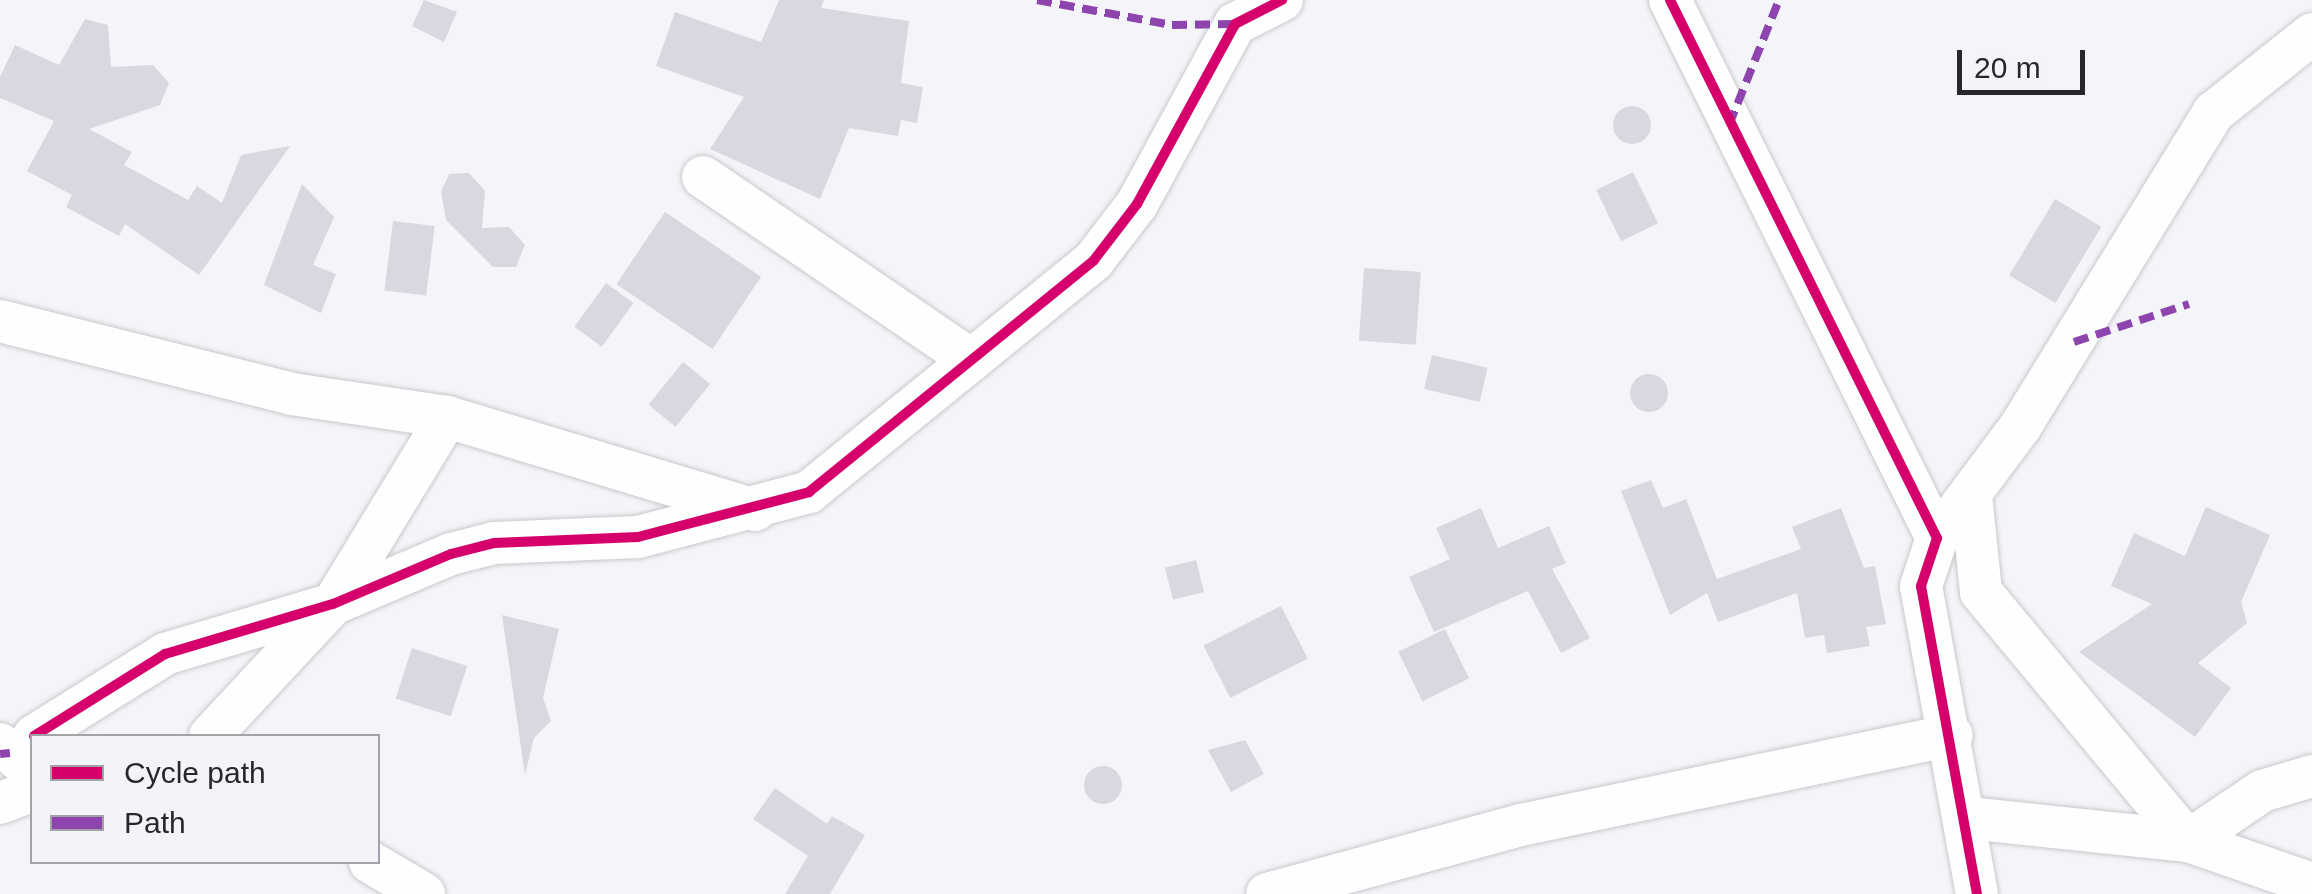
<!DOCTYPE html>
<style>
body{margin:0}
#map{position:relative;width:2312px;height:894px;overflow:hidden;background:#f4f5f9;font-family:Arial,sans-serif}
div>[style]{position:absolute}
.building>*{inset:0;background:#d8d9e0;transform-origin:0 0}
.round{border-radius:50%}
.roads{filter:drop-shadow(0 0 2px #c9c9cc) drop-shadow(0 0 2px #c9c9cc)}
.street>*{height:42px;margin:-21px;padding:0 21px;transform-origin:21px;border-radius:21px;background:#fdfefe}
.quiet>*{height:8px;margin-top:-4px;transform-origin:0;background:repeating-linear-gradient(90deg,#8e44ad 0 15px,transparent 0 23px)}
.cycleway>*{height:10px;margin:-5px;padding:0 5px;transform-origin:5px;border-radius:5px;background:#d6006c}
span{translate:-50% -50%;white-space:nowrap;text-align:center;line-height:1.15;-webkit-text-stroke:10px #f3f4fa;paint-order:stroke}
.legend{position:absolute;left:30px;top:734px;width:350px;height:130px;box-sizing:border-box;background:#f3f4fa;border:2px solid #a2a2a7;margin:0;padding:12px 18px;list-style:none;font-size:30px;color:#28282b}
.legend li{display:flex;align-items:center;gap:20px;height:50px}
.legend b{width:50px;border:2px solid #a2a2a7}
.scale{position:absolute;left:1957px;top:50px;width:128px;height:45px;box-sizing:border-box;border:5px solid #28282b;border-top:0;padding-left:12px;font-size:30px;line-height:35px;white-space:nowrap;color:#28282b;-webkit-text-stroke:8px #f3f4fa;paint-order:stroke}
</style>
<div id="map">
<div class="building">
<div style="clip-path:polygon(424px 0,457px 12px,444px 42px,412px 26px)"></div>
<div style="clip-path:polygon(779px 0,824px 0,821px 8px,909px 21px,901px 83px,923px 87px,917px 123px,901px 120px,898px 136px,849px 128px,820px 199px,710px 149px,744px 97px,656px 66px,675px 12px,761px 42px)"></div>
<div style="clip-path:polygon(85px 19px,108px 25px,111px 67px,153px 65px,169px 83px,160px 105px,89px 129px,132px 152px,124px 165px,188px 200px,197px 186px,222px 203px,241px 155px,290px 146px,199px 275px,125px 224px,119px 236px,66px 207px,72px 195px,27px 171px,54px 121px,0 98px,0 77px,15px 45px,59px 65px)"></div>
<div class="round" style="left:1613px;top:106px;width:38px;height:38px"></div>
<div style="left:1633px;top:172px;width:57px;height:41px;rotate:64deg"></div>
<div style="clip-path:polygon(469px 173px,485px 191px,482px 228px,509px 227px,525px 245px,516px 267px,493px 267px,446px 220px,441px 192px,449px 174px)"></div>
<div style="clip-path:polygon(302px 184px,334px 217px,313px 265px,336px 274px,321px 313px,264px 285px)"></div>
<div style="left:2055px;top:199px;width:54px;height:89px;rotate:31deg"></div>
<div style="left:665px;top:212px;width:116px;height:87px;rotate:34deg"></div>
<div style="left:393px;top:221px;width:42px;height:70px;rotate:7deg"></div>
<div style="left:1364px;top:268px;width:57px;height:73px;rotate:4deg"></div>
<div style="left:606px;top:283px;width:34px;height:54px;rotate:36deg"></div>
<div style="left:1432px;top:355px;width:57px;height:35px;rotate:13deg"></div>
<div style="left:683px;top:362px;width:35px;height:55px;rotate:39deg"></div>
<div class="round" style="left:1630px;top:374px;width:38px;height:38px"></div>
<div style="clip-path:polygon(1651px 480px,1663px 508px,1686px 499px,1717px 579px,1801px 549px,1792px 527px,1841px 508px,1864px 568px,1875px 566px,1886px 624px,1866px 627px,1870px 646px,1827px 653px,1824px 635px,1805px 638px,1797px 593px,1718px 622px,1707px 593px,1670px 615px,1621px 491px)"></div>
<div style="clip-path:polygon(2206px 507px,2270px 535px,2241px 602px,2247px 623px,2198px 663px,2231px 688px,2195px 737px,2079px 652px,2152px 604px,2111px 586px,2134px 533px,2185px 556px)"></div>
<div style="clip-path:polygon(1481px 508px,1498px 548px,1549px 526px,1566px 563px,1552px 569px,1590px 638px,1561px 653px,1528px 591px,1434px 632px,1409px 577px,1450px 559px,1436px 528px)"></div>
<div style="left:1196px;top:560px;width:33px;height:32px;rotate:76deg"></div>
<div style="left:1281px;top:606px;width:59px;height:87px;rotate:63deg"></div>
<div style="clip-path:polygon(502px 615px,559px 629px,543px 698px,551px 721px,534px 738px,525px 775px)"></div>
<div style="left:1445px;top:629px;width:55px;height:52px;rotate:64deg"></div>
<div style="left:412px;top:648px;width:58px;height:53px;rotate:18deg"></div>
<div style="clip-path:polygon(1245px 740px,1264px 774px,1231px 792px,1208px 750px)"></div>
<div class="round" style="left:1084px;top:766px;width:38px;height:38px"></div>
<div style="clip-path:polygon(775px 788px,827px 824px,832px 816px,865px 835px,830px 894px,785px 894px,808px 856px,753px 819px)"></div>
</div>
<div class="roads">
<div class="street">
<div style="left:1670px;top:0;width:601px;rotate:63.61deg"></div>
<div style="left:1937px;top:538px;width:51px;rotate:108.4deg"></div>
<div style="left:1921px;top:586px;width:313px;rotate:79.7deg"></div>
<div style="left:703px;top:177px;width:325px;rotate:34.3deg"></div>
<div style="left:0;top:321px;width:301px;rotate:14deg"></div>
<div style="left:292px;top:394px;width:157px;rotate:8.4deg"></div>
<div style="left:447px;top:417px;width:322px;rotate:16.8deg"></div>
<div style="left:1971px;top:495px;width:98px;rotate:84.1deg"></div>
<div style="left:1981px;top:592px;width:324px;rotate:50.3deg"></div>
<div style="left:2188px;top:841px;width:89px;rotate:-34deg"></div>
<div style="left:2262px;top:791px;width:52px;rotate:-16.7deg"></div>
<div style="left:1937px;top:538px;width:139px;rotate:-53.2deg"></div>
<div style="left:2020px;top:427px;width:370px;rotate:-58.4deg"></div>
<div style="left:2214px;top:112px;width:125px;rotate:-38.5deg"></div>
<div style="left:34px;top:736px;width:155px;rotate:-32deg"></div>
<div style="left:165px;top:654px;width:175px;rotate:-16.6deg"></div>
<div style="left:333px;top:604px;width:128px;rotate:-23deg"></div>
<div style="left:451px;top:554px;width:44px;rotate:-14.3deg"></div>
<div style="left:494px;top:543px;width:144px;rotate:-2.4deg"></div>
<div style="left:638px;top:537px;width:177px;rotate:-14.7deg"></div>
<div style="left:809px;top:492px;width:367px;rotate:-39.1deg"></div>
<div style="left:1094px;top:260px;width:71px;rotate:-52.5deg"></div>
<div style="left:1137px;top:204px;width:205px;rotate:-61.4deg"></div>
<div style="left:1235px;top:24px;width:53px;rotate:-27.1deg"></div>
<div style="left:210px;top:736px;width:180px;rotate:-47deg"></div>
<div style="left:333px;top:604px;width:219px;rotate:-58.6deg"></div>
<div style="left:0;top:744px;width:42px;rotate:40.2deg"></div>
<div style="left:0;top:803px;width:34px;rotate:-21deg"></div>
<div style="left:1968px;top:818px;width:221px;rotate:6deg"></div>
<div style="left:2188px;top:841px;width:131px;rotate:19.1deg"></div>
<div style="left:370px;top:862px;width:63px;rotate:30.7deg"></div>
<div style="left:1267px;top:894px;width:263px;rotate:-15.2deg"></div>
<div style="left:1521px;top:825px;width:440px;rotate:-11.8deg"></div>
</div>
</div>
<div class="quiet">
<div style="left:1037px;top:0;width:137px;rotate:10.5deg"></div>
<div style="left:1172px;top:25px;width:63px;rotate:-0.9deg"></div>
<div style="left:1729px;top:125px;width:135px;rotate:-68.2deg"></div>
<div style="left:2074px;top:342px;width:121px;rotate:-18.3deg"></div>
<div style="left:0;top:754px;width:10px;rotate:-6deg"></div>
</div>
<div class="cycleway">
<div style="left:1670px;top:0;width:601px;rotate:63.61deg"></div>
<div style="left:1937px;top:538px;width:51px;rotate:108.4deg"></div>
<div style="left:1921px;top:586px;width:313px;rotate:79.7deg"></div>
<div style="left:34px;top:736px;width:155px;rotate:-32deg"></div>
<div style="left:165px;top:654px;width:175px;rotate:-16.6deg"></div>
<div style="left:333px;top:604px;width:128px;rotate:-23deg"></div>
<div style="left:451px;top:554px;width:44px;rotate:-14.3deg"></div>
<div style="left:494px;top:543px;width:144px;rotate:-2.4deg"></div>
<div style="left:638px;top:537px;width:177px;rotate:-14.7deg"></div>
<div style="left:809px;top:492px;width:367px;rotate:-39.1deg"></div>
<div style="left:1094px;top:260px;width:71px;rotate:-52.5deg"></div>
<div style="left:1137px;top:204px;width:205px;rotate:-61.4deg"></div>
<div style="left:1235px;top:24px;width:53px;rotate:-27.1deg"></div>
</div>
<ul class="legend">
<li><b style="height:12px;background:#d6006c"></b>Cycle path</li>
<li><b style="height:12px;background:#8e44ad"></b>Path</li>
</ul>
<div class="scale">20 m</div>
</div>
